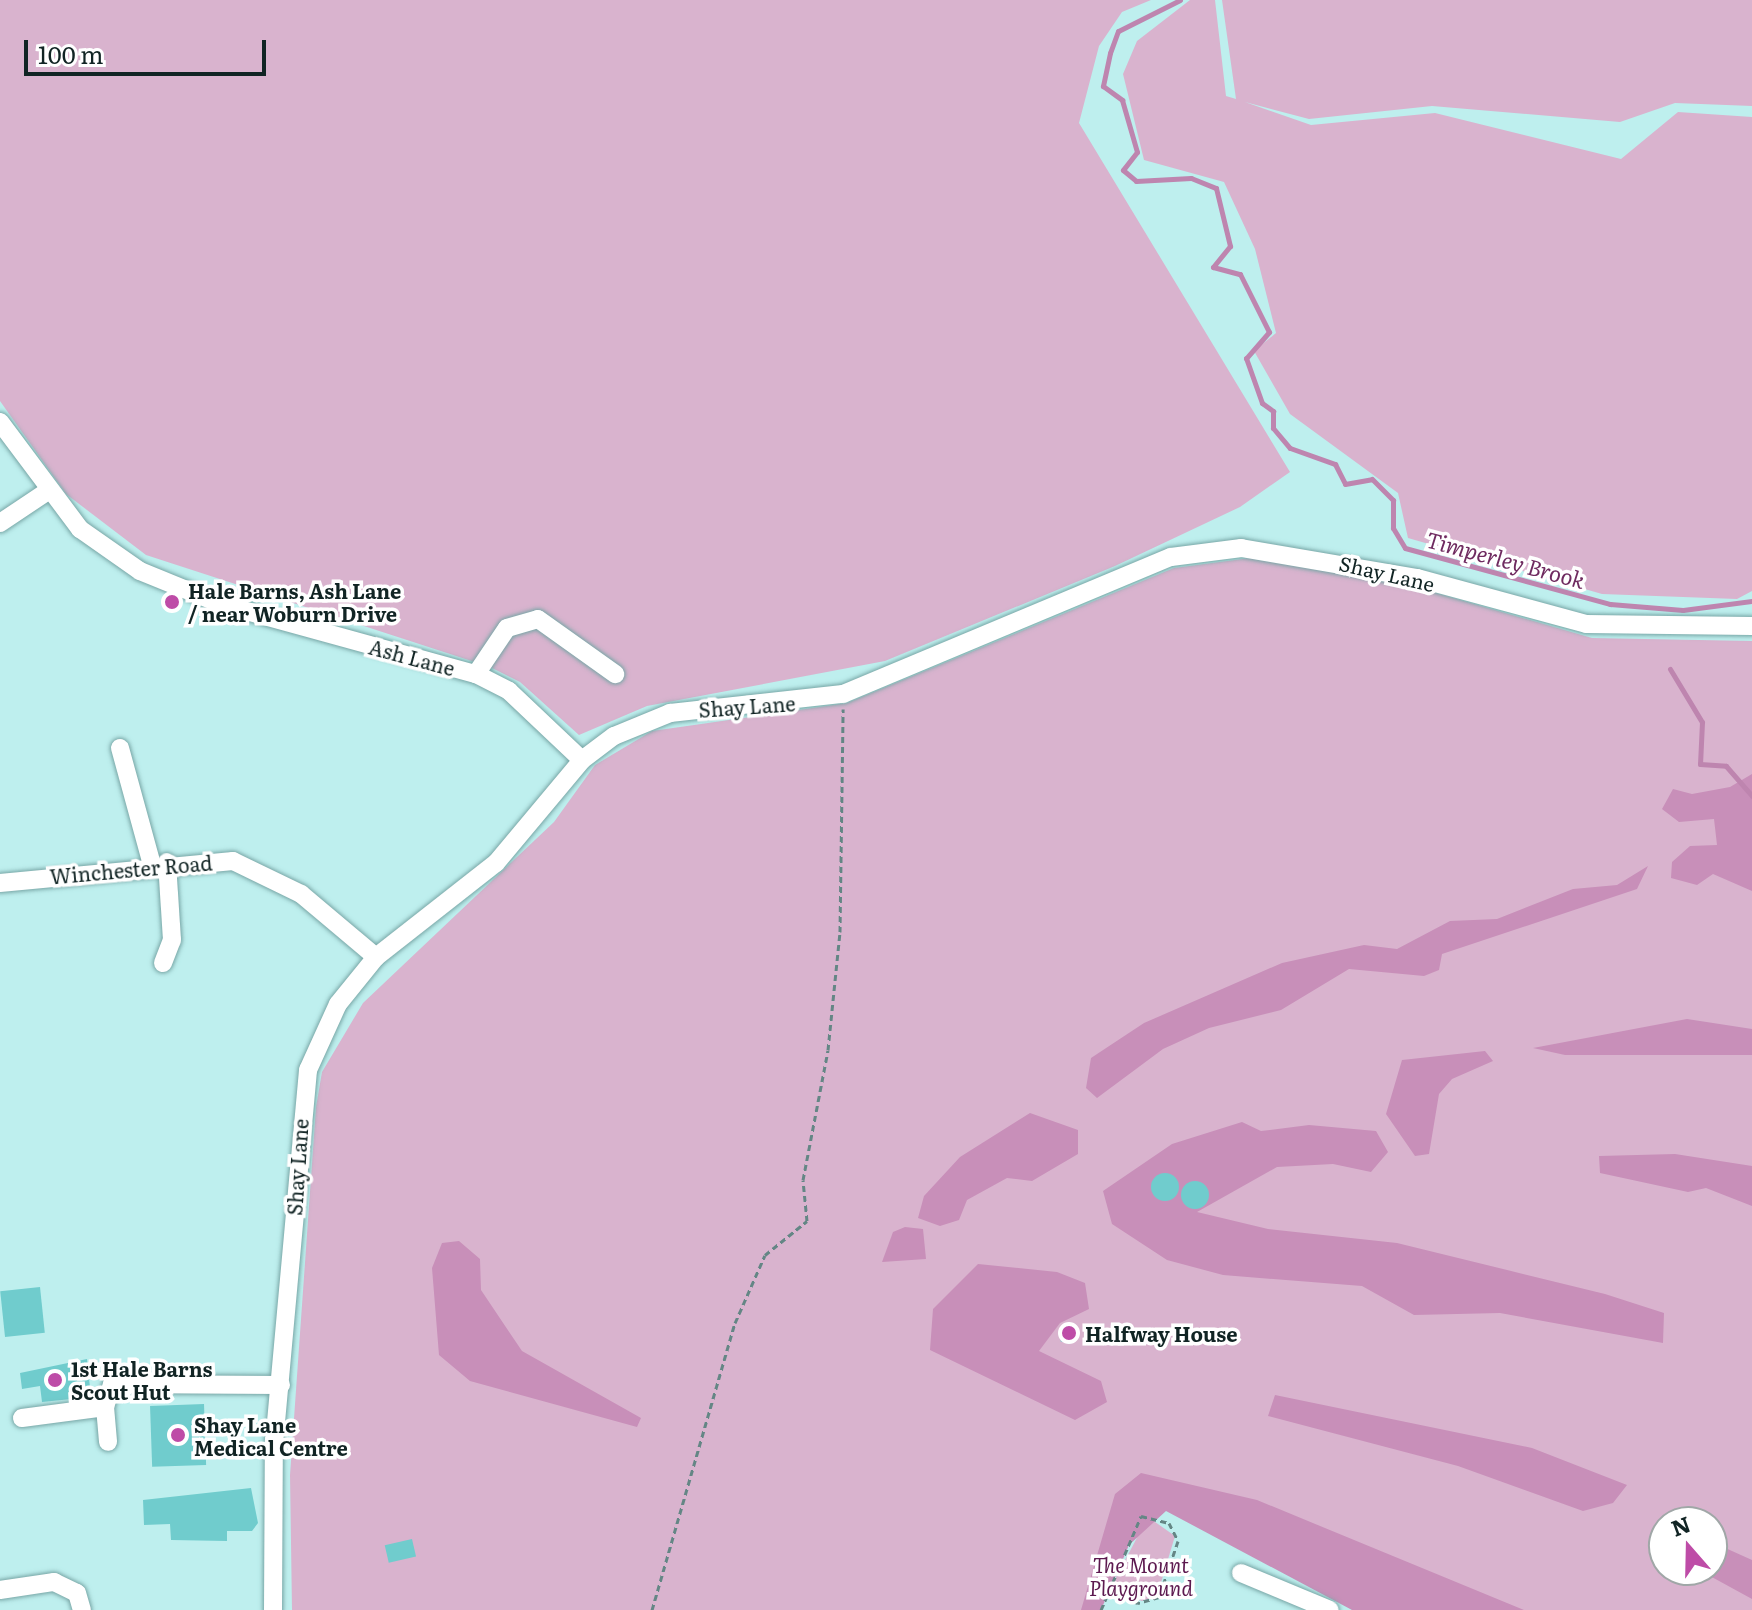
<!DOCTYPE html>
<style>
body{margin:0}
#map{position:relative;width:1752px;height:1610px;overflow:hidden;background:#beefee;font-family:Literata,serif}
div>[style]{position:absolute}
.green>*{inset:0;background:#d9b3ce}
.forest>*{inset:0;background:#c88fb9}
.stream>*{height:5px;margin:-2.5px;padding:0 2.5px;transform-origin:2.5px;border-radius:2.5px;background:#be85af}
.building>*{inset:0;background:#70cccd;transform-origin:0 0}
.round{border-radius:50%}
.path>*{height:3px;margin-top:-1.5px;transform-origin:0;background:repeating-linear-gradient(90deg,#648685 0 6px,transparent 0 10px)}
.roads{filter:drop-shadow(0 0 2px #78a6a6) drop-shadow(0 0 2px #78a6a6)}
.minor>*{height:18px;margin:-9px;padding:0 9px;transform-origin:9px;border-radius:9px;background:#fff}
.dots>*{width:22px;height:22px;translate:-50% -50%;box-sizing:border-box;border:4px solid #fff;border-radius:50%}
span{translate:-50% -50%;white-space:nowrap;text-align:center;line-height:1.15;-webkit-text-stroke:7px #fff;paint-order:stroke}
.street-label{font-size:20px;color:#112424}
.poi-label{font-size:20px;color:#112424;font-weight:700}
.left{translate:0 -50%;text-align:left}
.park-label{font-size:20px;color:#5c194f;font-style:italic}
.water-label{font-size:22px;color:#6f2b60;font-style:italic}
.north{position:absolute;left:1648px;top:1506px;width:80px;height:80px;box-sizing:border-box;background:#fff;border:2px solid #a0a7a7;border-radius:50%;rotate:340deg;font-size:22px;font-weight:700;line-height:32px;text-align:center;color:#112424}
.north::after{content:'';display:block;margin:auto;width:28px;height:36px;background:#be4ca7;clip-path:polygon(50% 0,100% 100%,50% 72%,0 100%)}
.scale{position:absolute;left:24px;top:40px;width:242px;height:36px;box-sizing:border-box;border:4px solid #112424;border-top:0;padding-left:10px;font-size:24px;line-height:28px;white-space:nowrap;color:#112424;-webkit-text-stroke:6px #fff;paint-order:stroke}
</style>
<div id="map">
<div class="green">
<div style="clip-path:polygon(0 0,1151px 0,1122px 12px,1099px 46px,1079px 123px,1290px 472px,1240px 507px,1115px 566px,885px 661px,647px 706px,579px 735px,520px 682px,490px 667px,146px 555px,66px 494px,0 401px)"></div>
<div style="clip-path:polygon(1190px 0,1215px 0,1226px 96px,1236px 99px,1222px 0,1752px 0,1752px 106px,1675px 103px,1620px 122px,1432px 106px,1309px 119px,1245px 102px,1311px 125px,1435px 113px,1621px 159px,1678px 112px,1752px 117px,1752px 591px,1737px 599px,1602px 594px,1408px 538px,1398px 493px,1290px 414px,1254px 351px,1276px 333px,1255px 249px,1224px 182px,1144px 160px,1123px 74px,1137px 41px)"></div>
<div style="clip-path:polygon(evenodd,1250px 558px,1398px 582px,1592px 638px,1752px 641px,1752px 1610px,1413px 1610px,1145px 1493px,1094px 1610px,292px 1610px,290px 1475px,316px 1107px,322px 1072px,363px 1003px,554px 822px,595px 765px,652px 731px,847px 703px,1174px 568px,1250px 558px,1664px 1522px,1712px 1522px,1712px 1570px,1664px 1570px,1664px 1522px)"></div>
<div style="clip-path:polygon(1148px 1517px,1175px 1536px,1157px 1596px,1142px 1601px,1120px 1593px,1114px 1581px)"></div>
</div>
<div class="forest">
<div style="clip-path:polygon(1752px 774px,1752px 891px,1713px 874px,1697px 885px,1671px 878px,1672px 862px,1690px 846px,1717px 845px,1714px 819px,1679px 822px,1662px 809px,1673px 789px,1692px 794px,1730px 787px)"></div>
<div style="clip-path:polygon(1648px 866px,1637px 889px,1442px 954px,1439px 970px,1424px 976px,1349px 969px,1281px 1010px,1209px 1028px,1163px 1049px,1097px 1098px,1086px 1088px,1091px 1058px,1144px 1023px,1282px 963px,1364px 945px,1397px 949px,1450px 921px,1497px 919px,1573px 889px,1617px 885px)"></div>
<div style="clip-path:polygon(1687px 1019px,1752px 1029px,1752px 1055px,1565px 1055px,1533px 1048px)"></div>
<div style="clip-path:polygon(1485px 1051px,1493px 1061px,1452px 1079px,1439px 1094px,1429px 1154px,1415px 1156px,1386px 1114px,1402px 1060px)"></div>
<div style="clip-path:polygon(1030px 1113px,1078px 1130px,1078px 1154px,1032px 1181px,1007px 1178px,967px 1200px,959px 1220px,940px 1226px,918px 1218px,924px 1196px,960px 1157px)"></div>
<div style="clip-path:polygon(1242px 1122px,1261px 1131px,1309px 1125px,1376px 1131px,1388px 1152px,1371px 1172px,1333px 1164px,1277px 1167px,1197px 1212px,1268px 1229px,1397px 1243px,1605px 1294px,1664px 1313px,1663px 1343px,1500px 1313px,1414px 1315px,1362px 1286px,1223px 1275px,1167px 1260px,1112px 1224px,1103px 1191px,1172px 1144px)"></div>
<div style="clip-path:polygon(1675px 1154px,1752px 1166px,1752px 1206px,1706px 1188px,1688px 1192px,1600px 1173px,1599px 1156px)"></div>
<div style="clip-path:polygon(905px 1227px,923px 1229px,926px 1259px,882px 1262px,893px 1232px)"></div>
<div style="clip-path:polygon(459px 1241px,480px 1259px,481px 1290px,522px 1351px,641px 1418px,637px 1427px,470px 1381px,439px 1355px,432px 1268px,442px 1243px)"></div>
<div style="clip-path:polygon(978px 1264px,1057px 1272px,1085px 1283px,1089px 1309px,1060px 1323px,1039px 1351px,1101px 1381px,1107px 1402px,1075px 1420px,930px 1350px,933px 1309px)"></div>
<div style="clip-path:polygon(1275px 1395px,1532px 1448px,1627px 1485px,1613px 1503px,1583px 1511px,1458px 1466px,1268px 1416px)"></div>
<div style="clip-path:polygon(1141px 1473px,1257px 1500px,1524px 1610px,1352px 1610px,1166px 1511px,1129px 1545px,1101px 1610px,1081px 1610px,1115px 1494px)"></div>
<div style="clip-path:polygon(1712px 1542px,1752px 1560px,1752px 1599px,1699px 1570px,1712px 1570px)"></div>
</div>
<div class="stream">
<div style="left:1180px;top:0;width:69px;rotate:153.4deg"></div>
<div style="left:1118px;top:31px;width:23px;rotate:110deg"></div>
<div style="left:1110px;top:53px;width:34px;rotate:102deg"></div>
<div style="left:1103px;top:86px;width:24px;rotate:36deg"></div>
<div style="left:1122px;top:100px;width:54px;rotate:73.9deg"></div>
<div style="left:1137px;top:152px;width:23px;rotate:128deg"></div>
<div style="left:1123px;top:170px;width:17px;rotate:40deg"></div>
<div style="left:1136px;top:181px;width:55px;rotate:-3.1deg"></div>
<div style="left:1191px;top:178px;width:27px;rotate:22deg"></div>
<div style="left:1216px;top:188px;width:60px;rotate:76.4deg"></div>
<div style="left:1230px;top:246px;width:27px;rotate:129deg"></div>
<div style="left:1213px;top:267px;width:28px;rotate:15deg"></div>
<div style="left:1240px;top:274px;width:65px;rotate:63.4deg"></div>
<div style="left:1269px;top:332px;width:35px;rotate:131deg"></div>
<div style="left:1246px;top:358px;width:48px;rotate:70.4deg"></div>
<div style="left:1262px;top:403px;width:14px;rotate:36deg"></div>
<div style="left:1273px;top:411px;width:17px;rotate:90deg"></div>
<div style="left:1273px;top:428px;width:26px;rotate:50deg"></div>
<div style="left:1290px;top:448px;width:48px;rotate:19.6deg"></div>
<div style="left:1335px;top:464px;width:22px;rotate:63deg"></div>
<div style="left:1345px;top:484px;width:27px;rotate:-10deg"></div>
<div style="left:1372px;top:479px;width:30px;rotate:45deg"></div>
<div style="left:1393px;top:500px;width:28px;rotate:90deg"></div>
<div style="left:1393px;top:528px;width:23px;rotate:59deg"></div>
<div style="left:1405px;top:548px;width:213px;rotate:15.3deg"></div>
<div style="left:1610px;top:604px;width:73px;rotate:4.7deg"></div>
<div style="left:1683px;top:610px;width:70px;rotate:-7.4deg"></div>
<div style="left:1670px;top:669px;width:62px;rotate:58.9deg"></div>
<div style="left:1702px;top:722px;width:42px;rotate:92.7deg"></div>
<div style="left:1700px;top:764px;width:26px;rotate:4deg"></div>
<div style="left:1726px;top:766px;width:40px;rotate:49deg"></div>
</div>
<div class="building">
<div class="round" style="left:1151px;top:1173px;width:28px;height:28px"></div>
<div class="round" style="left:1181px;top:1181px;width:28px;height:28px"></div>
<div style="left:40px;top:1287px;width:46px;height:40px;rotate:84deg"></div>
<div style="left:1066px;top:1323px;width:10px;height:19px;rotate:17deg"></div>
<div style="clip-path:polygon(87px 1359px,91px 1397px,42px 1402px,40px 1386px,22px 1389px,20px 1373px)"></div>
<div style="left:204px;top:1404px;width:61px;height:54px;rotate:88deg"></div>
<div style="clip-path:polygon(251px 1488px,258px 1523px,252px 1531px,227px 1531px,227px 1541px,171px 1540px,170px 1524px,144px 1525px,143px 1500px)"></div>
<div style="left:412px;top:1539px;width:18px;height:28px;rotate:77deg"></div>
</div>
<div class="path">
<div style="left:652px;top:1610px;width:299px;rotate:-73.9deg"></div>
<div style="left:735px;top:1323px;width:74px;rotate:-66.2deg"></div>
<div style="left:765px;top:1255px;width:54px;rotate:-39deg"></div>
<div style="left:807px;top:1221px;width:41px;rotate:-95.6deg"></div>
<div style="left:803px;top:1180px;width:132px;rotate:-79.1deg"></div>
<div style="left:828px;top:1050px;width:119px;rotate:-84.2deg"></div>
<div style="left:840px;top:932px;width:223px;rotate:-89.2deg"></div>
<div style="left:1101px;top:1610px;width:102px;rotate:-66.9deg"></div>
<div style="left:1141px;top:1516px;width:29px;rotate:14deg"></div>
<div style="left:1169px;top:1523px;width:20px;rotate:63deg"></div>
<div style="left:1178px;top:1541px;width:59px;rotate:108.7deg"></div>
<div style="left:1159px;top:1597px;width:22px;rotate:164deg"></div>
<div style="left:1138px;top:1603px;width:31px;rotate:-159deg"></div>
</div>
<div class="roads">
<div class="minor">
<div style="left:0;top:422px;width:134px;rotate:53.2deg"></div>
<div style="left:80px;top:529px;width:73px;rotate:35deg"></div>
<div style="left:140px;top:571px;width:87px;rotate:22.2deg"></div>
<div style="left:221px;top:604px;width:264px;rotate:15.4deg"></div>
<div style="left:476px;top:674px;width:37px;rotate:27deg"></div>
<div style="left:509px;top:691px;width:100px;rotate:43.4deg"></div>
<div style="left:0;top:523px;width:58px;rotate:-33.7deg"></div>
<div style="left:476px;top:674px;width:55px;rotate:-56deg"></div>
<div style="left:507px;top:628px;width:32px;rotate:-16deg"></div>
<div style="left:538px;top:619px;width:95px;rotate:35.5deg"></div>
<div style="left:120px;top:748px;width:121px;rotate:74.7deg"></div>
<div style="left:0;top:883px;width:234px;rotate:-5.4deg"></div>
<div style="left:233px;top:861px;width:76px;rotate:25.9deg"></div>
<div style="left:301px;top:894px;width:98px;rotate:40deg"></div>
<div style="left:163px;top:963px;width:25px;rotate:-69deg"></div>
<div style="left:172px;top:940px;width:78px;rotate:-93.7deg"></div>
<div style="left:105px;top:1407px;width:35px;rotate:85deg"></div>
<div style="left:22px;top:1418px;width:84px;rotate:-7.5deg"></div>
<div style="left:105px;top:1407px;width:24px;rotate:-73deg"></div>
<div style="left:112px;top:1384px;width:169px;rotate:0.3deg"></div>
<div style="left:1241px;top:1573px;width:96px;rotate:22.6deg"></div>
<div style="left:0;top:1590px;width:55px;rotate:-8.4deg"></div>
<div style="left:54px;top:1582px;width:25px;rotate:26deg"></div>
<div style="left:77px;top:1593px;width:18px;rotate:74deg"></div>
<div style="left:273px;top:1610px;width:166px;rotate:-89.7deg"></div>
<div style="left:274px;top:1444px;width:376px;rotate:-84.8deg"></div>
<div style="left:308px;top:1070px;width:72px;rotate:-65.6deg"></div>
<div style="left:338px;top:1004px;width:60px;rotate:-51deg"></div>
<div style="left:376px;top:957px;width:152px;rotate:-38.1deg"></div>
<div style="left:496px;top:863px;width:134px;rotate:-50.1deg"></div>
<div style="left:582px;top:760px;width:40px;rotate:-37deg"></div>
<div style="left:614px;top:736px;width:61px;rotate:-22.3deg"></div>
<div style="left:670px;top:713px;width:174px;rotate:-6.3deg"></div>
<div style="left:843px;top:694px;width:355px;rotate:-22.7deg"></div>
<div style="left:1171px;top:557px;width:71px;rotate:-7.3deg"></div>
<div style="left:1241px;top:548px;width:179px;rotate:9.7deg"></div>
<div style="left:1417px;top:578px;width:175px;rotate:15.2deg"></div>
<div style="left:1586px;top:624px;width:166px;rotate:0.7deg"></div>
</div>
</div>
<div class="dots">
<div style="left:172px;top:602px;background:#be4ca7"></div>
<div style="left:1069px;top:1333px;background:#be4ca7"></div>
<div style="left:55px;top:1380px;background:#be4ca7"></div>
<div style="left:178px;top:1435px;background:#be4ca7"></div>
</div>
<div class="street-label">
<span style="left:1387px;top:573px;rotate:13deg">Shay Lane</span>
<span style="left:412px;top:657px;rotate:15deg">Ash Lane</span>
<span style="left:747px;top:706px;rotate:-4deg">Shay Lane</span>
<span style="left:131px;top:869px;rotate:-5deg">Winchester Road</span>
<span style="left:297px;top:1167px;rotate:-86deg">Shay Lane</span>
</div>
<div class="poi-label">
<span class="left" style="left:188px;top:602px">Hale Barns, Ash Lane<br>/ near Woburn Drive</span>
<span class="left" style="left:1085px;top:1333px">Halfway House</span>
<span class="left" style="left:71px;top:1380px">1st Hale Barns<br>Scout Hut</span>
<span class="left" style="left:194px;top:1436px">Shay Lane<br>Medical Centre</span>
</div>
<div class="park-label">
<span style="left:1141px;top:1576px">The Mount<br>Playground</span>
</div>
<div class="water-label">
<span style="left:1506px;top:559px;rotate:15deg">Timperley Brook</span>
</div>
<div class="north">N</div>
<div class="scale">100 m</div>
</div>
